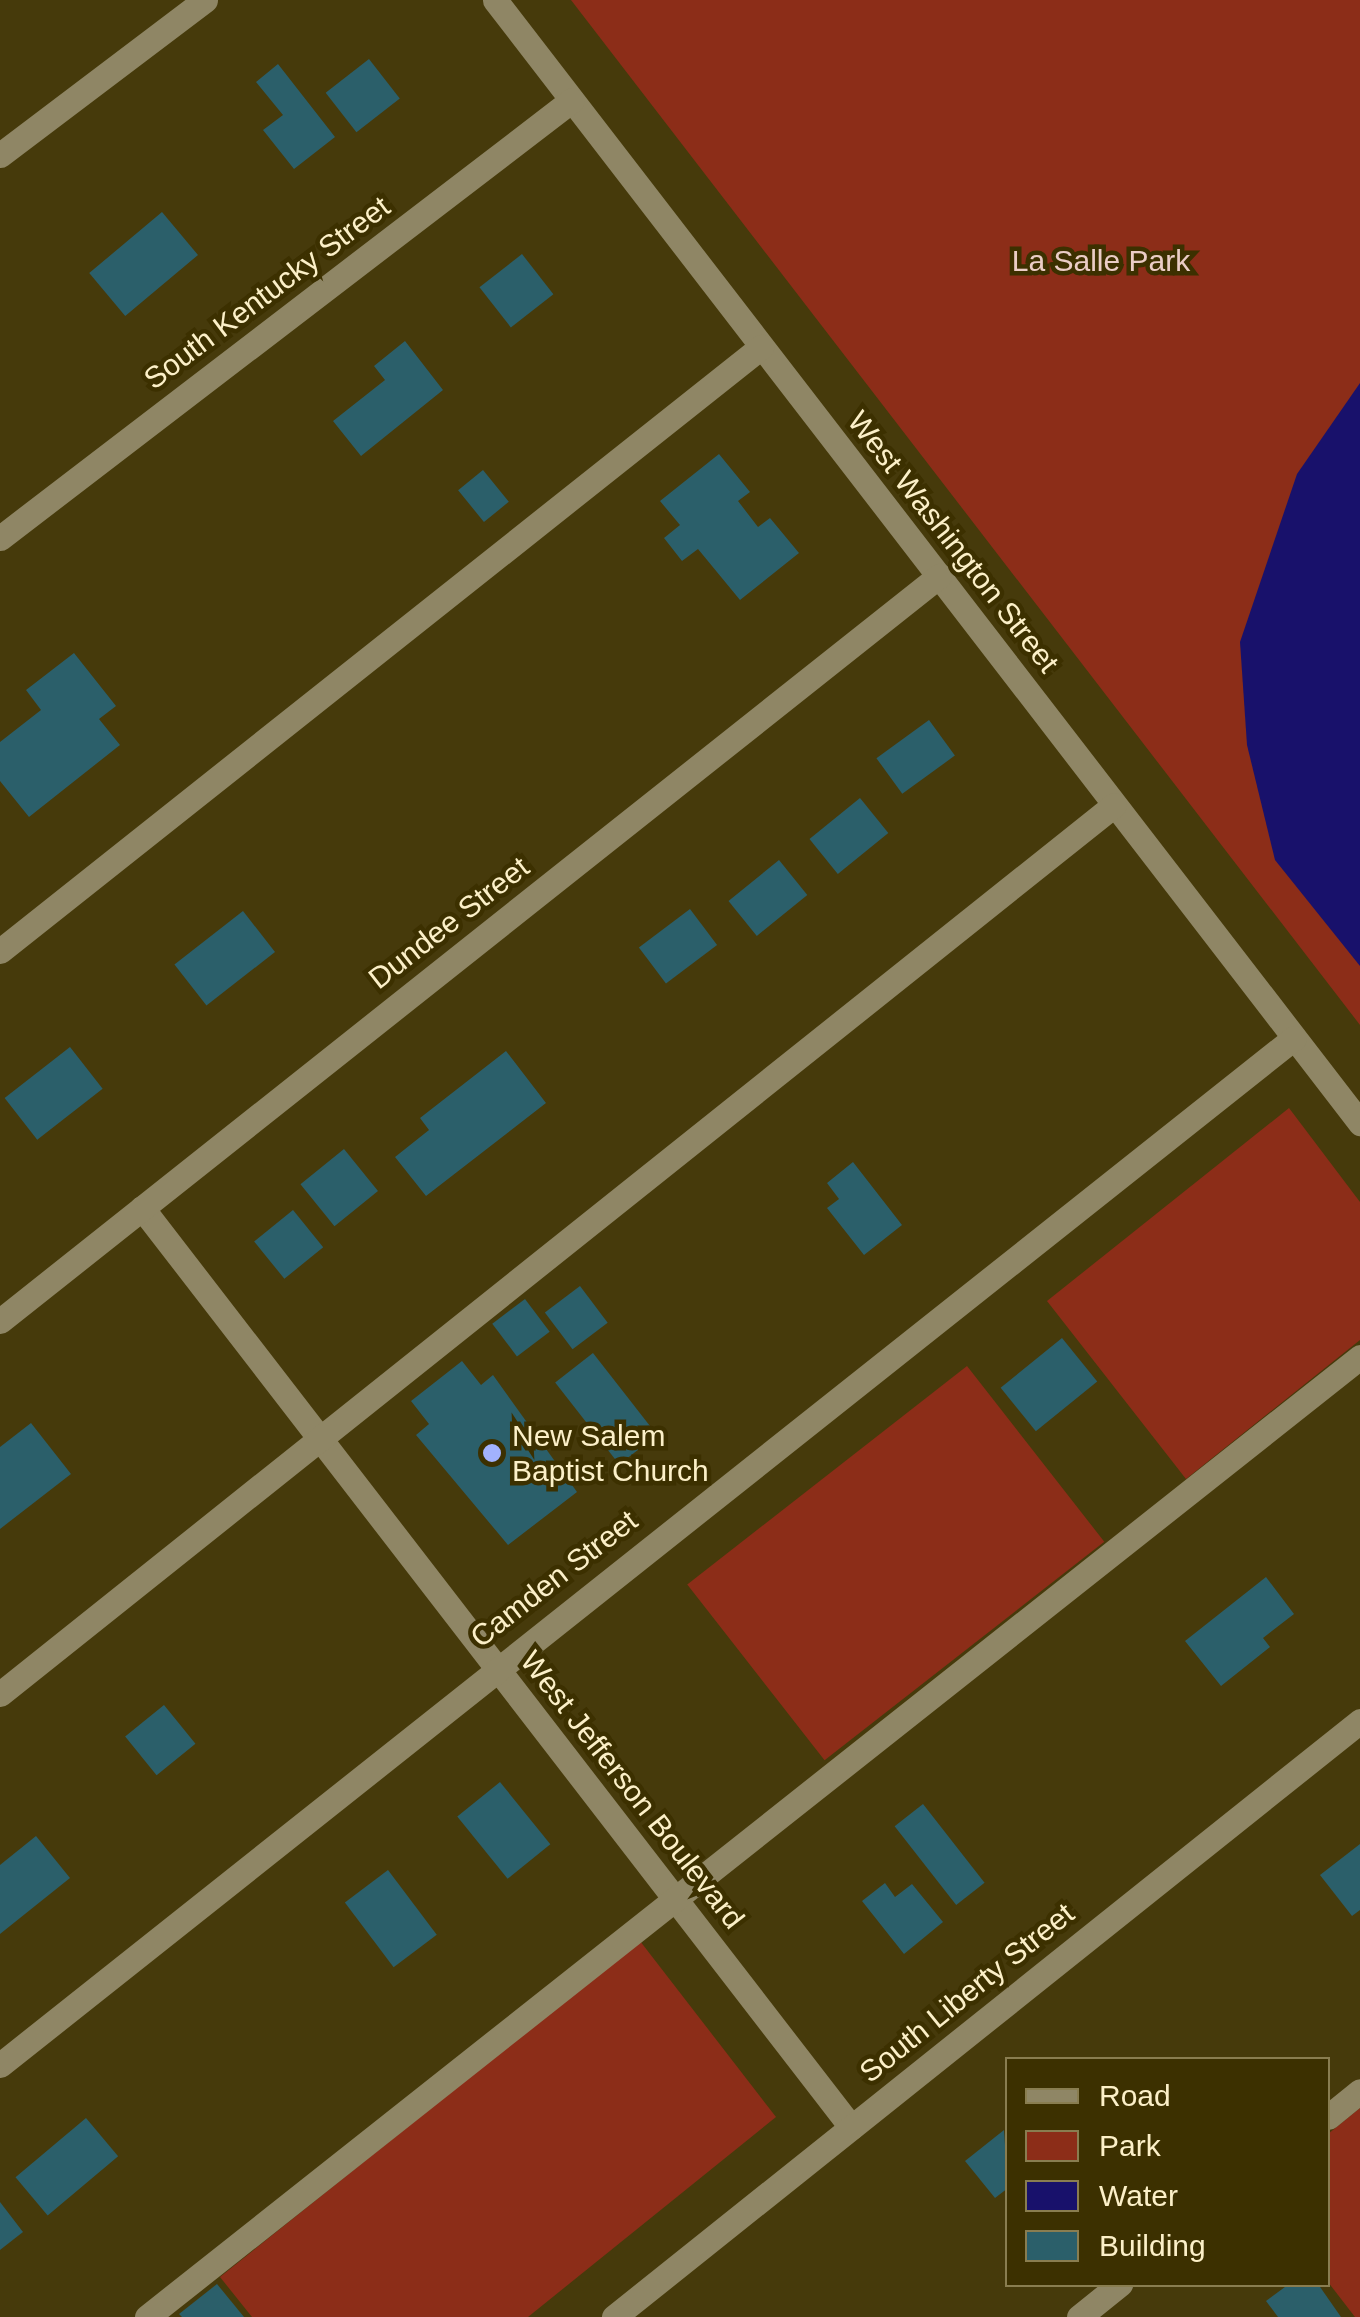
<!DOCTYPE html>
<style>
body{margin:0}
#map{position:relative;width:1360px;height:2317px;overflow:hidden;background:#463a0b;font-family:Helvetica,sans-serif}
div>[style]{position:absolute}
.green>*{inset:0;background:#8c2d18;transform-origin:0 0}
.water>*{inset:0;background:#18116b}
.building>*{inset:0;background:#2b5f6a;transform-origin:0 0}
.minor>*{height:25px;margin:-12.5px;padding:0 12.5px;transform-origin:12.5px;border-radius:12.5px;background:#8f8665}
.dots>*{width:28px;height:28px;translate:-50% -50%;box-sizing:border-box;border:5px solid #3c3000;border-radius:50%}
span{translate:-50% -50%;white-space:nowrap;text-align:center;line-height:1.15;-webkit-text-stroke:9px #3c3000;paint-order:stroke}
.park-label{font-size:30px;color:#ebcdc6}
.street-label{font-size:30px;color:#fcf0c8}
.poi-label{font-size:30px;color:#fcf0c8}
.left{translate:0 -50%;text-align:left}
.legend{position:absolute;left:1005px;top:2057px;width:325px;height:230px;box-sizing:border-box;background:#3c3000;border:2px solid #897d50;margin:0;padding:12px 18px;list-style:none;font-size:30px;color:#fcf0c8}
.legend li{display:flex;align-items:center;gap:20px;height:50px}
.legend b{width:50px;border:2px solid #897d50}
</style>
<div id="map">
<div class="green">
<div style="clip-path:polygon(571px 0,1360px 0,1360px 1025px)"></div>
<div style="clip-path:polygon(1289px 1108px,1360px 1202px,1360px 1340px,1186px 1479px,1047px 1301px)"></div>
<div style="left:967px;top:1366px;width:223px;height:355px;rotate:52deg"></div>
<div style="clip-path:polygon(640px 1941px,776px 2117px,528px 2317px,252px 2317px,220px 2277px)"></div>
<div style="clip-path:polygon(1360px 2108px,1360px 2317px,1355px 2317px,1328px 2282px,1328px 2134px)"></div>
</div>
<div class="water">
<div style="clip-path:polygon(1360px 383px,1360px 966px,1275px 860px,1247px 745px,1240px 642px,1297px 474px)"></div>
</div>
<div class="building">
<div style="left:369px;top:59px;width:50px;height:55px;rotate:52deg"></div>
<div style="clip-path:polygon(278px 64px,335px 137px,294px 169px,263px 130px,283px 115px,256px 82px)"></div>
<div style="left:162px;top:212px;width:56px;height:95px;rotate:50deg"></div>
<div style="left:522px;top:254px;width:51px;height:54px;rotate:52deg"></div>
<div style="clip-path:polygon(405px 341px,443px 390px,361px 456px,333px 421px,385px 380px,374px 366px)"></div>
<div style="clip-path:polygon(719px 454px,750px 492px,738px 501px,758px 527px,770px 518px,799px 553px,740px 600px,698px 549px,682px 561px,664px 538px,680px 525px,660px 501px)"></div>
<div style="left:483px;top:470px;width:41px;height:32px;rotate:51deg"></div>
<div style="clip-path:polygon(74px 653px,116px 706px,99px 719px,120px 745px,29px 817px,0 781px,0 742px,41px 710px,26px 690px)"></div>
<div style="left:929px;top:720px;width:44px;height:65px;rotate:54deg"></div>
<div style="left:860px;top:798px;width:45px;height:65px;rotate:51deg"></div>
<div style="left:779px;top:860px;width:45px;height:65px;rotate:51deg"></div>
<div style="left:690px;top:909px;width:45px;height:64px;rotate:53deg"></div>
<div style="left:243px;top:911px;width:52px;height:87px;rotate:52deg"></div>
<div style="left:70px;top:1047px;width:53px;height:83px;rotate:52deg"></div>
<div style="clip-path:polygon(506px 1051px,546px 1103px,426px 1196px,395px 1157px,429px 1130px,420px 1118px)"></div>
<div style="left:344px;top:1149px;width:54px;height:56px;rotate:51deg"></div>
<div style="clip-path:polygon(853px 1162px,902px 1225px,864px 1255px,827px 1208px,839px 1199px,827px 1183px)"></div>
<div style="left:293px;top:1210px;width:48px;height:50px;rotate:51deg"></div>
<div style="left:580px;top:1286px;width:46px;height:44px;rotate:53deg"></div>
<div style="left:525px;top:1299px;width:41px;height:41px;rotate:53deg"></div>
<div style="left:1062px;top:1338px;width:56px;height:79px;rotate:51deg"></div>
<div style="left:593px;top:1353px;width:104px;height:48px;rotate:52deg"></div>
<div style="clip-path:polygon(462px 1361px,481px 1385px,493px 1375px,577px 1492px,508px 1545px,416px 1435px,429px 1424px,411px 1401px)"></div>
<div style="clip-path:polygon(31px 1423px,71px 1474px,0 1529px,0 1447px)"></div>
<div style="clip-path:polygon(1266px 1577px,1294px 1614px,1263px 1638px,1270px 1647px,1221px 1686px,1185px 1641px)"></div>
<div style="left:164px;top:1705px;width:50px;height:50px;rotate:51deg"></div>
<div style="left:500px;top:1782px;width:80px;height:55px;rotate:51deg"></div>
<div style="left:923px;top:1804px;width:100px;height:36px;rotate:52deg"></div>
<div style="clip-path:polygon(36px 1836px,70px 1878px,0 1934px,0 1865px)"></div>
<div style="clip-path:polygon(1360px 1844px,1360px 1910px,1352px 1916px,1320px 1875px)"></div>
<div style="left:388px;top:1870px;width:81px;height:54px;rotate:53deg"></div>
<div style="clip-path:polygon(885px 1883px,895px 1897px,912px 1884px,943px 1922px,904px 1954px,862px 1901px)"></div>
<div style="left:86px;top:2118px;width:50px;height:92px;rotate:50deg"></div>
<div style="clip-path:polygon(1004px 2130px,1008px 2188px,995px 2198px,965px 2161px)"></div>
<div style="clip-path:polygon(0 2202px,23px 2232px,0 2250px)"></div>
<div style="clip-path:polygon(217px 2284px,244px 2317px,182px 2317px,179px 2314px)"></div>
<div style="clip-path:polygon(1289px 2284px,1318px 2284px,1341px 2317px,1278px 2317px,1266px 2301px)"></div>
</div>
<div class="minor">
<div style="left:495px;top:0;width:1418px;rotate:52.39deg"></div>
<div style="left:0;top:155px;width:257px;rotate:-37.1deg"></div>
<div style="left:0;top:538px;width:720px;rotate:-37.44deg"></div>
<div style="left:0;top:951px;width:972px;rotate:-38.44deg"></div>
<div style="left:142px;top:1208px;width:1161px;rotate:52.35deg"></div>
<div style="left:0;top:1321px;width:1199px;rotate:-38.43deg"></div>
<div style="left:0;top:1694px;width:1425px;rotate:-38.59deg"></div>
<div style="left:0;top:2065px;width:1652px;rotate:-38.44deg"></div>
<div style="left:1328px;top:2117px;width:41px;rotate:-39.1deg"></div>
<div style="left:147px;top:2317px;width:1547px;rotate:-38.36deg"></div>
<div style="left:614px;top:2317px;width:955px;rotate:-38.62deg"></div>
<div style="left:1079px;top:2317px;width:53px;rotate:-38.8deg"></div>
</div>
<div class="dots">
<div style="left:492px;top:1453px;background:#a2b2fd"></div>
</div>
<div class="park-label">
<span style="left:1101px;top:261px">La Salle Park</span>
</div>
<div class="street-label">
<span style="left:267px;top:293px;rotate:-37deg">South Kentucky Street</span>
<span style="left:953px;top:542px;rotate:52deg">West Washington Street</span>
<span style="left:449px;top:923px;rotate:-38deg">Dundee Street</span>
<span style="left:554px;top:1579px;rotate:-38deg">Camden Street</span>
<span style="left:632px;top:1790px;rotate:52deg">West Jefferson Boulevard</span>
<span style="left:967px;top:1993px;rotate:-39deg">South Liberty Street</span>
</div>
<div class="poi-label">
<span class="left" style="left:512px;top:1453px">New Salem<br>Baptist Church</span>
</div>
<ul class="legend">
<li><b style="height:12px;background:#8f8665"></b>Road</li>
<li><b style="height:28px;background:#8c2d18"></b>Park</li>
<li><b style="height:28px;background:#18116b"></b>Water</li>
<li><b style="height:28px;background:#2b5f6a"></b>Building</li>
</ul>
</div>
